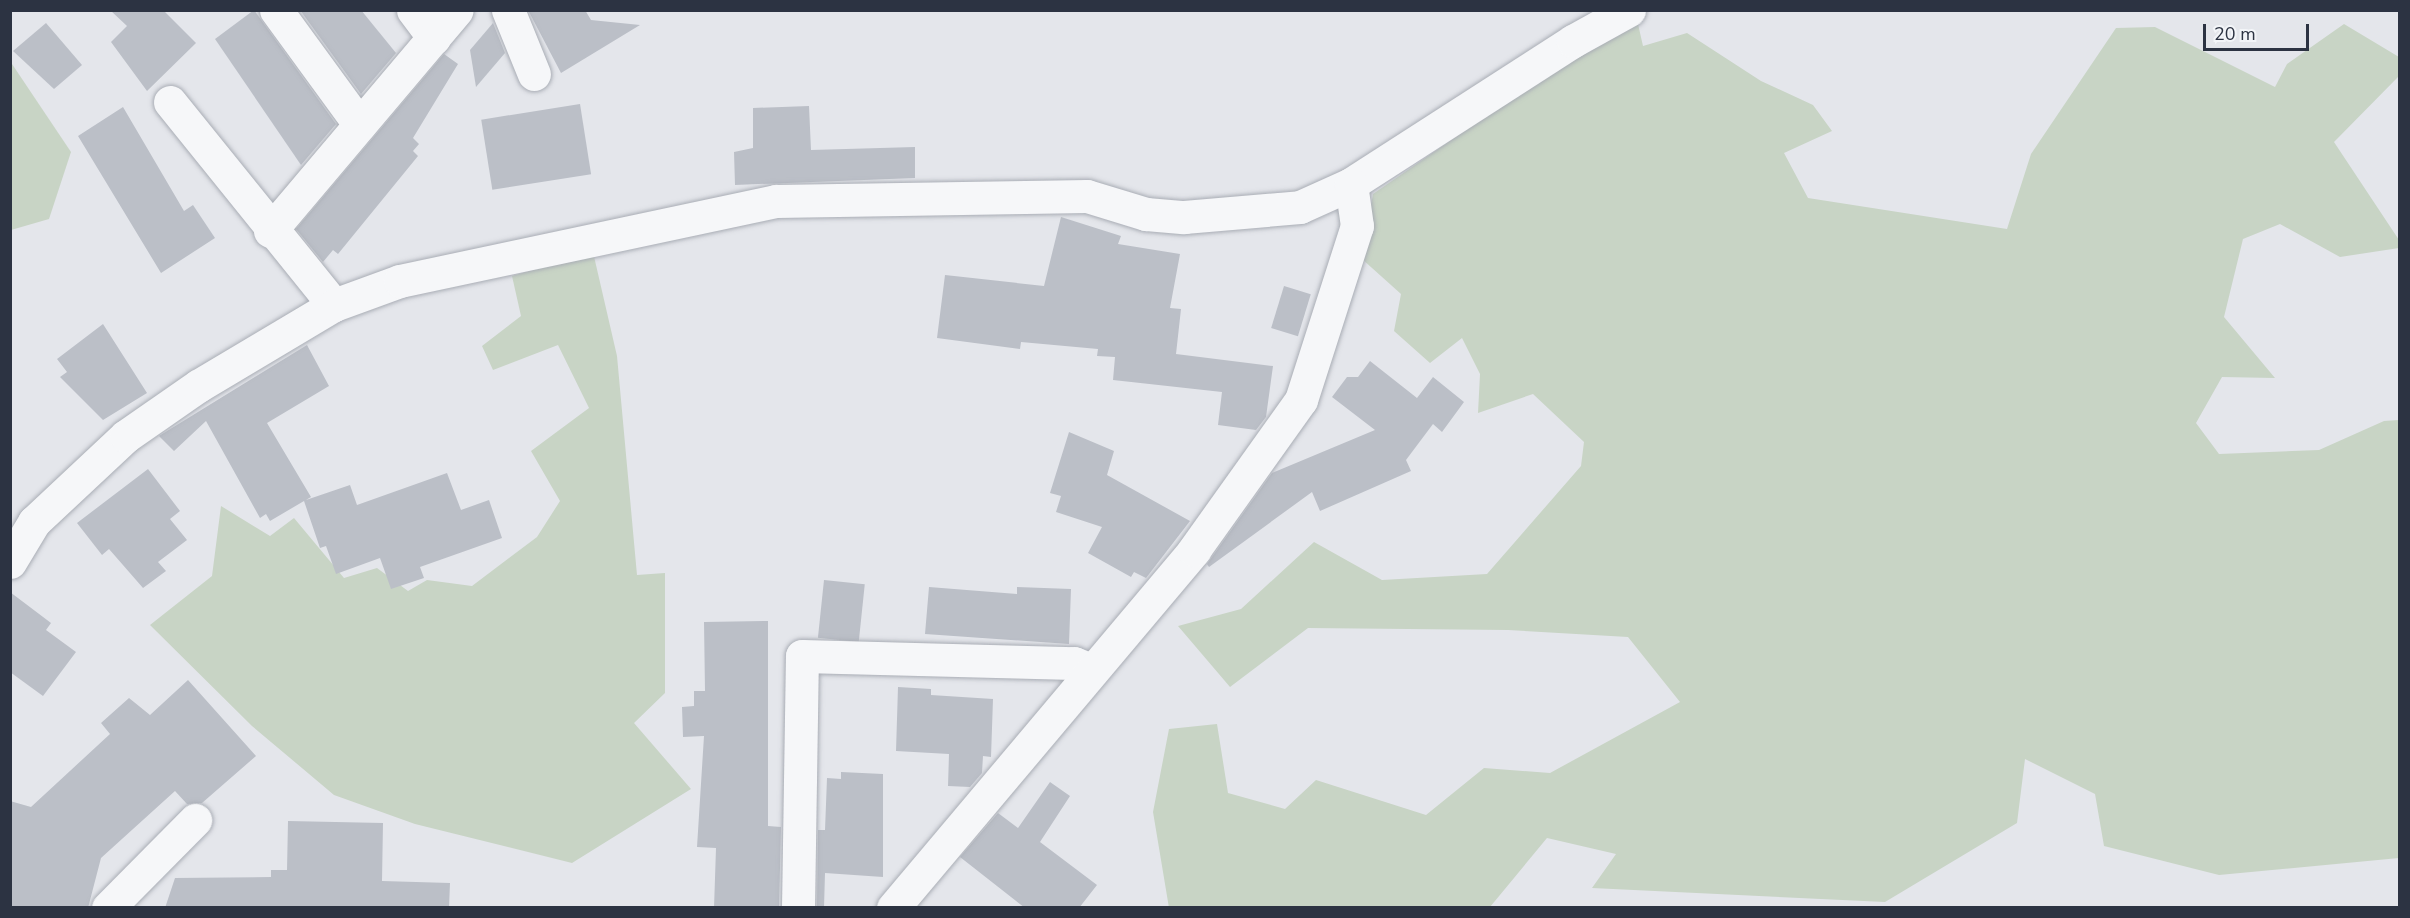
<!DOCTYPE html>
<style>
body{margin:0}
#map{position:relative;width:2410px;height:918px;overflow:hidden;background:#e4e6eb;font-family:"Nunito Sans",sans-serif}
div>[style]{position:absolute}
.green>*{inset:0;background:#c8d4c5}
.building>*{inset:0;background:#bbbfc7;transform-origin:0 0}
.roads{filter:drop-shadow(0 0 2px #a9adb5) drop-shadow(0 0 2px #a9adb5)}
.minor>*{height:33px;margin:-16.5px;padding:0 16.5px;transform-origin:16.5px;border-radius:16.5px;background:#f6f7f9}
span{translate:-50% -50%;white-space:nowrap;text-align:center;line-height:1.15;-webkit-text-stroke:4.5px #f3f5f8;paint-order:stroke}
.frame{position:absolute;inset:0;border:12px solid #2c3342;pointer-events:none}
.scale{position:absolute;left:2203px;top:24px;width:106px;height:27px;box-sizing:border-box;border:3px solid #2c3342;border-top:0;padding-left:8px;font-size:18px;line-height:21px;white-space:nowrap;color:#2c3342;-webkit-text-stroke:4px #f3f5f8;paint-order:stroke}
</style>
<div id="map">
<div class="green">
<div style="clip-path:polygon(1638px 24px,1643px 46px,1687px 33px,1761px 81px,1813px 105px,1832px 131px,1784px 153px,1808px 198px,2007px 229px,2031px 154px,2116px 28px,2155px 27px,2275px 87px,2287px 64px,2344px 24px,2399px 57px,2399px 76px,2334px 142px,2399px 240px,2399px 248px,2340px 257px,2280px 224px,2243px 239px,2224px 317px,2275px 378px,2222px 377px,2196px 423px,2219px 454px,2319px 450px,2384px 421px,2399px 420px,2399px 858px,2219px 875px,2104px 846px,2095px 794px,2025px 759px,2017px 823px,1885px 902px,1592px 888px,1616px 854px,1547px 838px,1490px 907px,1169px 908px,1153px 812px,1169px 729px,1217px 724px,1228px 793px,1285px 809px,1316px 780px,1426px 815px,1484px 768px,1550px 773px,1680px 702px,1628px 637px,1508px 630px,1308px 628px,1230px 687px,1178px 626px,1241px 609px,1314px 542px,1382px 580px,1487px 574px,1581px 466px,1584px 442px,1533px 394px,1478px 413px,1480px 374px,1462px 338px,1430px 363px,1394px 331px,1401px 294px,1362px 259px,1373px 194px,1586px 47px)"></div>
<div style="clip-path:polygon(10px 61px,71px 152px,49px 219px,11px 230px)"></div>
<div style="clip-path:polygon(593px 252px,617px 356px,637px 575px,665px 573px,665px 693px,634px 723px,691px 789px,572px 863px,415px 824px,334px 795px,252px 726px,150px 625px,212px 576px,221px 506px,270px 536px,294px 518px,344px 578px,377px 568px,408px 591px,427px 580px,472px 586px,537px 537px,560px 501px,531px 451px,589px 408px,558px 345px,493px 370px,482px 346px,521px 316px,512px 276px)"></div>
</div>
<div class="building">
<div style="clip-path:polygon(110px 10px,163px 10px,196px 43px,147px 91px,111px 42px,127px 26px)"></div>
<div style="clip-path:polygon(254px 10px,336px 124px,301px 165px,215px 39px)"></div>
<div style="clip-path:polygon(300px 10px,361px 10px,396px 53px,361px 94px)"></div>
<div style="clip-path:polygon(528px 10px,585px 10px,591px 20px,640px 25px,561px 73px)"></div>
<div style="clip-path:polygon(46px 23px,82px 65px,54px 89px,13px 51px)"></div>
<div style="clip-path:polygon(493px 23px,505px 53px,476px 87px,470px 50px)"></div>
<div style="clip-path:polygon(444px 54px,458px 64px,413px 138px,419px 144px,413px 151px,418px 156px,338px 254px,333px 250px,323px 262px,296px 229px)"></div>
<div style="left:580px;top:104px;width:71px;height:100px;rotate:81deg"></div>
<div style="clip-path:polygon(809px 106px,811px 150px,915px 147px,915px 178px,735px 185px,734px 152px,753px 148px,753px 108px)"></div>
<div style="clip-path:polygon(123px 107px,184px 211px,193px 205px,215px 238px,161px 273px,78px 136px)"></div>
<div style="clip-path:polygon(1061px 217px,1121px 236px,1118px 244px,1180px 254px,1170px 308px,1181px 309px,1176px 354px,1273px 366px,1266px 417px,1256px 430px,1218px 425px,1222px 392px,1113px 380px,1115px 357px,1097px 356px,1098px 349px,1021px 342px,1020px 349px,937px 338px,945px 275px,1044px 286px)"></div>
<div style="left:1284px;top:286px;width:28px;height:44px;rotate:17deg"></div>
<div style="clip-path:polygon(103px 324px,147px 393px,103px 420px,60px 377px,67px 372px,57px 359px)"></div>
<div style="clip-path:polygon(307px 345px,329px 386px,267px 423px,311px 497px,306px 500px,350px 485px,357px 505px,447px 473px,461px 510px,489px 500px,502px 538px,420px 567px,424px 578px,391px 589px,380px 558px,336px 574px,326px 546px,320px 548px,304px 501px,270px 521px,266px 514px,260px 518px,206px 421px,174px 451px,159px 436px)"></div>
<div style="clip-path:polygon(1370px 361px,1417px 398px,1433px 377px,1464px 402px,1442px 432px,1433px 424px,1406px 460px,1411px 471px,1320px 511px,1312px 492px,1209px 567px,1207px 564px,1272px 473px,1375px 430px,1332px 397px,1347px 377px,1358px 377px)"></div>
<div style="clip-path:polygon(1069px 432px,1114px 451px,1107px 475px,1190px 521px,1146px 578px,1134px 572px,1131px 577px,1088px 553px,1102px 527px,1056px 512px,1061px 496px,1050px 493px)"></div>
<div style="clip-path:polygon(148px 469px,180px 511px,170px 519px,187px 540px,158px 562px,166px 571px,143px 588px,109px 549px,102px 555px,77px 523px)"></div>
<div style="left:824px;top:580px;width:41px;height:58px;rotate:6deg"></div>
<div style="clip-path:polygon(929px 587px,1017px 594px,1017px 587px,1071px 589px,1069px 644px,925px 634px)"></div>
<div style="clip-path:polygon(10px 592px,51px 623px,46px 630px,76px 652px,43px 696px,10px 672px)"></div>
<div style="clip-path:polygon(768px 621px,768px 826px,781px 827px,779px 908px,714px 908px,716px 848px,697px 847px,704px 736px,683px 737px,682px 707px,694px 706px,694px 691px,705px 691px,704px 622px)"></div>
<div style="clip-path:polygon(188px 680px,256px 756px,202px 803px,187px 804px,175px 791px,101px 858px,88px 908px,10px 908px,10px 801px,31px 807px,110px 734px,101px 723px,129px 698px,150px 715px)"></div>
<div style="clip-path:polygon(898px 687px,931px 689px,931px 695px,993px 699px,991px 757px,983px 756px,982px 773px,970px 787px,948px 786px,949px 754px,896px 751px)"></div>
<div style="clip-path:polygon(841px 772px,883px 774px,883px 877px,825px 873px,824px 908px,817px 908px,818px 830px,825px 830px,827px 778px,841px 779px)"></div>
<div style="clip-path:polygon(1050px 782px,1070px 796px,1040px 842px,1097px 885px,1079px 908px,1025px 908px,960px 857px,998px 813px,1018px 828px)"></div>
<div style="clip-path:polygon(288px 821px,383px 823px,382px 881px,450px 883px,449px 908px,165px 908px,175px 878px,271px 877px,271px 870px,287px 870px)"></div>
</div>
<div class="roads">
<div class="minor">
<div style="left:276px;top:10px;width:142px;rotate:53.9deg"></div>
<div style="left:413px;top:10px;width:35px;rotate:53deg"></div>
<div style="left:508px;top:10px;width:69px;rotate:67.9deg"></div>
<div style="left:170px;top:102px;width:261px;rotate:51.1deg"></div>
<div style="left:270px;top:231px;width:289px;rotate:-49.8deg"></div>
<div style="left:10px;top:562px;width:47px;rotate:-59deg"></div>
<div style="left:34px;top:522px;width:126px;rotate:-43.1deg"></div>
<div style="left:126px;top:436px;width:88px;rotate:-34.8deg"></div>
<div style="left:198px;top:386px;width:158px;rotate:-30.8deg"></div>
<div style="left:334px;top:305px;width:70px;rotate:-20deg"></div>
<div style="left:400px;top:281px;width:384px;rotate:-12deg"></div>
<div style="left:776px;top:201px;width:311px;rotate:-0.9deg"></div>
<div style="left:1087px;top:196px;width:62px;rotate:17deg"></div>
<div style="left:1146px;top:214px;width:38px;rotate:5deg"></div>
<div style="left:1184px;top:217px;width:116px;rotate:-4.9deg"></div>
<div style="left:1300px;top:207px;width:56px;rotate:-24.3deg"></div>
<div style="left:1351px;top:184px;width:264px;rotate:-32.8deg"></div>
<div style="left:1573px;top:41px;width:64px;rotate:-29deg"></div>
<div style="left:108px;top:908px;width:124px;rotate:-45.3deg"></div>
<div style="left:798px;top:908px;width:252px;rotate:-89.1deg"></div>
<div style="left:802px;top:656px;width:272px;rotate:1.5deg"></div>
<div style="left:1074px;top:663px;width:18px;rotate:22deg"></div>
<div style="left:893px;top:908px;width:468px;rotate:-49.9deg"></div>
<div style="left:1194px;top:550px;width:184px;rotate:-54.5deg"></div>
<div style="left:1301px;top:400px;width:183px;rotate:-72.2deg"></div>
<div style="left:1357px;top:226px;width:42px;rotate:-98.1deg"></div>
</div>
</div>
<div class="frame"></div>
<div class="scale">20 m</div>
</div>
